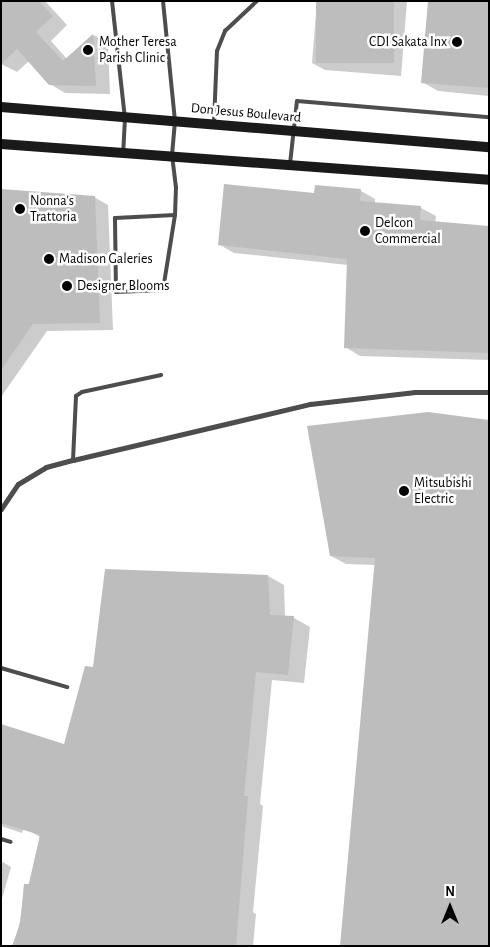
<!DOCTYPE html>
<style>
body{margin:0}
#map{position:relative;width:490px;height:947px;overflow:hidden;background:#fff;font-family:"Alegreya Sans",sans-serif}
div>[style]{position:absolute}
.shadow>*{inset:0;background:#0003}
.building>*{inset:0;background:#bdbdbd;transform-origin:0 0}
.lane>*{height:4px;margin:-2px;padding:0 2px;transform-origin:2px;border-radius:2px;background:#4d4d4d}
.street>*{height:5px;margin:-2.5px;padding:0 2.5px;transform-origin:2.5px;border-radius:2.5px;background:#4d4d4d}
.secondary>*{height:10px;margin:-5px;padding:0 5px;transform-origin:5px;border-radius:5px;background:#1a1a1a}
.dots>*{width:14px;height:14px;translate:-50% -50%;box-sizing:border-box;border:2px solid #fff;border-radius:50%}
span{translate:-50% -50%;white-space:nowrap;text-align:center;line-height:1.15;-webkit-text-stroke:5px #fff;paint-order:stroke}
.poi-label{font-size:14px;color:#000}
.left{translate:0 -50%;text-align:left}
.right{translate:-100% -50%;text-align:right}
.street-label{font-size:14px;color:#000}
.frame{position:absolute;inset:0;border:2px solid #000;pointer-events:none}
.north{position:absolute;left:425px;top:882px;width:50px;height:50px;-webkit-text-stroke:4px #fff;paint-order:stroke;rotate:0deg;font-size:14px;font-weight:700;line-height:20px;text-align:center;color:#000}
.north::after{content:'';display:block;margin:auto;width:18px;height:22px;background:#000;clip-path:polygon(50% 0,100% 100%,50% 72%,0 100%)}
</style>
<div id="map">
<div class="shadow">
<div style="clip-path:polygon(1px 1px,45px 1px,67px 25px,51px 41px,67px 59px,94px 35px,108px 44px,110px 94px,65px 93px,50px 84px,29px 61px,17px 72px,1px 64px)"></div>
<div style="clip-path:polygon(317px 1px,407px 1px,401px 76px,325px 70px,312px 63px)"></div>
<div style="clip-path:polygon(489px 1px,489px 96px,438px 91px,422px 82px)"></div>
<div style="clip-path:polygon(1px 191px,94px 197px,108px 205px,113px 330px,47px 331px,1px 397px)"></div>
<div style="clip-path:polygon(361px 191px,375px 199px,375px 203px,421px 208px,436px 216px,435px 223px,489px 228px,489px 360px,360px 356px,345px 347px,348px 265px,234px 253px,220px 245px,315px 194px)"></div>
<div style="clip-path:polygon(489px 420px,375px 565px,346px 564px,331px 556px)"></div>
<div style="clip-path:polygon(268px 576px,284px 585px,285px 617px,294px 618px,310px 627px,304px 683px,272px 680px,260px 804px,263px 806px,253px 912px,256px 914px,253px 946px,14px 946px,40px 837px,30px 831px,32px 798px,22px 833px,1px 826px,1px 726px,65px 745px,94px 668px)"></div>
<div style="clip-path:polygon(1px 861px,11px 867px,1px 902px)"></div>
</div>
<div class="building">
<div style="clip-path:polygon(1px 1px,39px 1px,53px 16px,36px 32px,63px 61px,93px 34px,96px 86px,49px 85px,17px 49px,1px 64px)"></div>
<div style="left:316px;top:1px;width:78px;height:62px"></div>
<div style="clip-path:polygon(428px 1px,489px 1px,489px 88px,421px 83px)"></div>
<div style="clip-path:polygon(224px 184px,314px 193px,315px 185px,361px 189px,360px 201px,421px 206px,420px 220px,489px 226px,489px 353px,344px 348px,347px 259px,218px 245px)"></div>
<div style="clip-path:polygon(1px 189px,95px 196px,100px 323px,33px 324px,1px 370px)"></div>
<div style="clip-path:polygon(428px 412px,489px 420px,489px 946px,340px 946px,375px 558px,330px 556px,307px 426px)"></div>
<div style="clip-path:polygon(105px 569px,268px 575px,270px 615px,294px 616px,288px 675px,256px 672px,244px 796px,248px 796px,236px 946px,12px 946px,20px 924px,24px 884px,29px 884px,40px 835px,1px 823px,1px 724px,64px 744px,85px 666px,93px 667px)"></div>
</div>
<div class="lane">
<div style="left:112px;top:1px;width:118px;rotate:83.7deg"></div>
<div style="left:125px;top:118px;width:33px;rotate:93deg"></div>
<div style="left:163px;top:1px;width:121px;rotate:84.3deg"></div>
<div style="left:175px;top:121px;width:34px;rotate:95deg"></div>
<div style="left:172px;top:155px;width:32px;rotate:83deg"></div>
<div style="left:176px;top:187px;width:28px;rotate:92deg"></div>
<div style="left:175px;top:215px;width:76px;rotate:99.1deg"></div>
<div style="left:163px;top:290px;width:47px;rotate:177.6deg"></div>
<div style="left:116px;top:292px;width:74px;rotate:-90.8deg"></div>
<div style="left:115px;top:218px;width:60px;rotate:-2.9deg"></div>
<div style="left:214px;top:122px;width:71px;rotate:-87.6deg"></div>
<div style="left:217px;top:51px;width:22px;rotate:-68deg"></div>
<div style="left:225px;top:31px;width:44px;rotate:-43.2deg"></div>
<div style="left:290px;top:164px;width:63px;rotate:-83.7deg"></div>
<div style="left:297px;top:101px;width:193px;rotate:4.8deg"></div>
<div style="left:73px;top:460px;width:64px;rotate:-87.3deg"></div>
<div style="left:76px;top:396px;width:7px;rotate:-34deg"></div>
<div style="left:82px;top:392px;width:81px;rotate:-12.1deg"></div>
<div style="left:1px;top:668px;width:69px;rotate:16.1deg"></div>
<div style="left:1px;top:839px;width:10px;rotate:17deg"></div>
</div>
<div class="street">
<div style="left:1px;top:509px;width:30px;rotate:-56deg"></div>
<div style="left:18px;top:484px;width:33px;rotate:-31deg"></div>
<div style="left:46px;top:467px;width:28px;rotate:-15deg"></div>
<div style="left:73px;top:460px;width:244px;rotate:-13.3deg"></div>
<div style="left:310px;top:404px;width:106px;rotate:-6.5deg"></div>
<div style="left:415px;top:392px;width:74px"></div>
</div>
<div class="secondary">
<div style="left:1px;top:107px;width:490px;rotate:4.7deg"></div>
<div style="left:1px;top:144px;width:489px;rotate:4.2deg"></div>
</div>
<div class="dots">
<div style="left:457px;top:42px;background:#000"></div>
<div style="left:88px;top:50px;background:#000"></div>
<div style="left:20px;top:209px;background:#000"></div>
<div style="left:365px;top:231px;background:#000"></div>
<div style="left:49px;top:259px;background:#000"></div>
<div style="left:67px;top:286px;background:#000"></div>
<div style="left:404px;top:491px;background:#000"></div>
</div>
<div class="poi-label">
<span class="left" style="left:99px;top:50px">Mother Teresa<br>Parish Clinic</span>
<span class="right" style="left:447px;top:42px">CDI Sakata Inx</span>
<span class="left" style="left:30px;top:209px">Nonna's<br>Trattoria</span>
<span class="left" style="left:375px;top:231px">Delcon<br>Commercial</span>
<span class="left" style="left:59px;top:259px">Madison Galeries</span>
<span class="left" style="left:77px;top:286px">Designer Blooms</span>
<span class="left" style="left:414px;top:491px">Mitsubishi<br>Electric</span>
</div>
<div class="street-label">
<span style="left:246px;top:113px;rotate:5deg">Don Jesus Boulevard</span>
</div>
<div class="frame"></div>
<div class="north">N</div>
</div>
